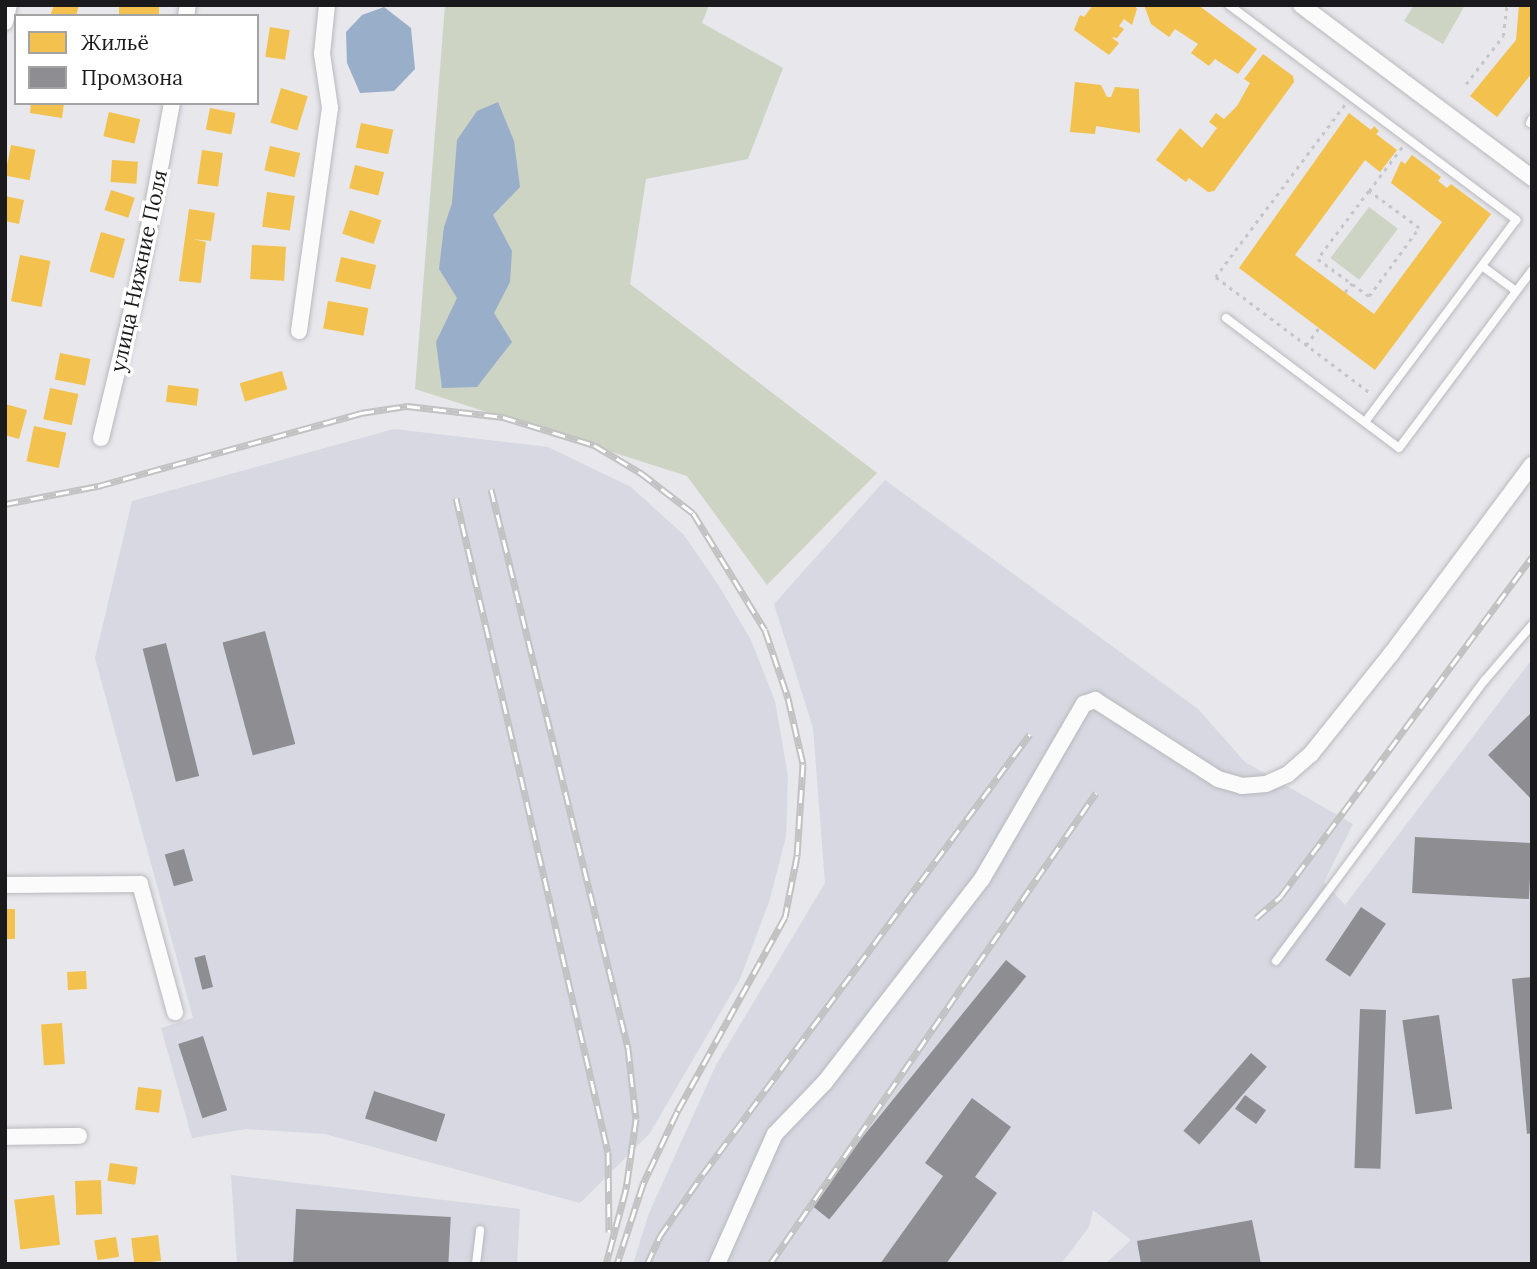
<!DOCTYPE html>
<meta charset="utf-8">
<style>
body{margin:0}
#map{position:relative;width:1537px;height:1269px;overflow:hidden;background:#e7e7ec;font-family:Lora,serif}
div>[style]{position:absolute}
.built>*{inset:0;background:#d7d8e2}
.green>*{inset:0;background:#cdd4c3;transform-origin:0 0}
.water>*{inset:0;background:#99aec8}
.homes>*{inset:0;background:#f2c14e;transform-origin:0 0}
.industry>*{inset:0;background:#8d8d92;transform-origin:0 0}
.path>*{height:2.5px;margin-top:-1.25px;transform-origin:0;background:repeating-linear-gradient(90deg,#c6c6c8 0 3.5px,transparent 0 8.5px)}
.roads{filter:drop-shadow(0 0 2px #b9b9bd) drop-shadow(0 0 2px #b9b9bd)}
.lane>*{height:8px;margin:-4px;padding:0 4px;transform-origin:4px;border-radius:4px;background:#fbfbfc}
.street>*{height:16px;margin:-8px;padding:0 8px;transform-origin:8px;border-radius:8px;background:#fbfbfc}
.rail>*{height:7px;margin-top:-3.5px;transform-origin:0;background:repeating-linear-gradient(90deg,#fff 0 13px,#c2c2c3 0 26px);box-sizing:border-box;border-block:2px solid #c2c2c3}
span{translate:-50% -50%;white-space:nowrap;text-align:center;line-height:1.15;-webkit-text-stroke:7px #fff;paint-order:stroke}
.street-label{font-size:21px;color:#1a1a1c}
.frame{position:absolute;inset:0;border:7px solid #1a1a1c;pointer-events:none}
.legend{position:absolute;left:14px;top:14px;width:245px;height:91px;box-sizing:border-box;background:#fff;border:2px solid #a3a3a4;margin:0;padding:9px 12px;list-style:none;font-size:21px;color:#1a1a1c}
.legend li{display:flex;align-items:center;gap:14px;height:35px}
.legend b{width:35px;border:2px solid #a3a3a4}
</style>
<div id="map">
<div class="built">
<div style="clip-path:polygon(394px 429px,548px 447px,631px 487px,684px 535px,719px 586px,751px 640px,775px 701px,788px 776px,786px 837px,769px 902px,740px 979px,650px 1133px,580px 1203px,325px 1134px,246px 1129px,192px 1138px,161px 1028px,193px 1018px,95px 658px,132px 501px)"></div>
<div style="clip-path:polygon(885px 480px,1198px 709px,1245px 762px,1353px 824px,1324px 882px,1345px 905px,1532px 659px,1532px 1264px,1105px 1264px,1131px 1240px,1093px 1210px,1089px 1227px,1061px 1264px,633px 1264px,649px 1213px,716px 1065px,825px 883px,813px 728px,774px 604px)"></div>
<div style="clip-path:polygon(231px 1175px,520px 1209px,517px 1264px,237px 1264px)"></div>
</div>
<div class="green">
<div style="clip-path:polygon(445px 5px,709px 5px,702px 23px,783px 68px,748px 159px,646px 179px,630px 284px,877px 473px,767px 585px,687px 476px,415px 389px)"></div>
<div style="clip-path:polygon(1414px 5px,1465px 5px,1443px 44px,1404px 21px)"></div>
<div style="left:1369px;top:207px;width:36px;height:64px;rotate:37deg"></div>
</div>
<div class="water">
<div style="clip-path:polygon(384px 7px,411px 28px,415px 69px,394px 91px,360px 93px,347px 63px,346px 32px,362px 15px)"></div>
<div style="clip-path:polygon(498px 102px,514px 141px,520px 187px,493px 215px,512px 251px,510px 282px,494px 313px,512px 342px,477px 387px,442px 388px,436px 342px,457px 298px,439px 269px,444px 227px,452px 203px,457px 140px,477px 111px)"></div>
</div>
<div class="homes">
<div style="clip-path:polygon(54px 5px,79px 5px,76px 16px,50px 16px)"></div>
<div style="left:119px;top:5px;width:40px;height:11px"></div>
<div style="clip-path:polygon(1093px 5px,1134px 5px,1137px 9px,1132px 25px,1124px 19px,1119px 26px,1124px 29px,1117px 38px,1111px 37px,1119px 43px,1109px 55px,1074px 30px,1080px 15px,1084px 17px)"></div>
<div style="clip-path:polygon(1144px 5px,1198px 5px,1257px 49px,1238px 74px,1215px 59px,1209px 66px,1191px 53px,1198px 44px,1175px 29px,1169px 37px,1151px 24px)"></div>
<div style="clip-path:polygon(1519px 5px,1532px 5px,1532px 73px,1497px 117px,1470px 96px,1516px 40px)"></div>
<div style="left:270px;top:27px;width:20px;height:30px;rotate:9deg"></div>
<div style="clip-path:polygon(1263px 54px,1293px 76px,1294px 82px,1214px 191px,1208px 192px,1189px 178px,1186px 182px,1156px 160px,1180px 128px,1202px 148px,1217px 128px,1209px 122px,1216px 113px,1224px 119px,1237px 106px,1250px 83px,1244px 79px)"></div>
<div style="clip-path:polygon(1075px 82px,1101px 85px,1107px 97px,1111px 97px,1115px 87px,1139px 89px,1140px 133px,1096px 126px,1095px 134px,1070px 132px)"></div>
<div style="left:281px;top:88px;width:28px;height:36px;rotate:17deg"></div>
<div style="clip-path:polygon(31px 103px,64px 103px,62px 118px,30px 113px)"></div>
<div style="left:210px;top:108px;width:26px;height:22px;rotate:11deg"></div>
<div style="left:109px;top:112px;width:32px;height:25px;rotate:13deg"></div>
<div style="clip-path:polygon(1349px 113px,1371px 130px,1374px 126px,1379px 131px,1376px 134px,1397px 150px,1380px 172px,1365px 160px,1295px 255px,1374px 314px,1442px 222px,1391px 183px,1401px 161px,1405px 164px,1412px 155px,1441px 177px,1438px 181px,1447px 188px,1451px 184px,1491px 214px,1375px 370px,1239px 268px)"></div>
<div style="left:361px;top:123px;width:33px;height:25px;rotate:12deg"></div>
<div style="left:11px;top:145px;width:25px;height:31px;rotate:11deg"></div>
<div style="left:270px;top:146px;width:31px;height:25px;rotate:13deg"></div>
<div style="left:202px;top:150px;width:21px;height:34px;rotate:8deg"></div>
<div style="left:112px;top:160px;width:26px;height:22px;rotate:4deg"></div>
<div style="left:355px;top:165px;width:30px;height:24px;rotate:14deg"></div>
<div style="left:111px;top:190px;width:25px;height:21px;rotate:18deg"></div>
<div style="left:267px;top:192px;width:28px;height:35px;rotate:8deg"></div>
<div style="clip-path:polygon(5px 196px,24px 200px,19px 224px,5px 221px)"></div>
<div style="clip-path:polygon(189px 209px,215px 213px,211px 241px,193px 239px,206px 242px,201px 283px,179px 281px)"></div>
<div style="left:350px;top:210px;width:33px;height:25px;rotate:18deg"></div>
<div style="left:101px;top:232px;width:25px;height:41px;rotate:16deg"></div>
<div style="left:252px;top:245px;width:34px;height:34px;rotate:3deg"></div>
<div style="left:20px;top:255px;width:31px;height:47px;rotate:11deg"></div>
<div style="left:341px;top:257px;width:36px;height:25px;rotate:13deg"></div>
<div style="left:328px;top:301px;width:41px;height:28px;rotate:10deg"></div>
<div style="left:60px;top:353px;width:31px;height:27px;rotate:11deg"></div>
<div style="left:282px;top:371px;width:19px;height:44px;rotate:74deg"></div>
<div style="left:168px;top:385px;width:31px;height:17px;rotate:7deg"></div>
<div style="left:50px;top:388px;width:29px;height:32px;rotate:12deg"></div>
<div style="clip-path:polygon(5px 404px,27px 410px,19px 439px,5px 435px)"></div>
<div style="left:34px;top:426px;width:33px;height:36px;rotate:12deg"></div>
<div style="left:5px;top:909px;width:10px;height:30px"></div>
<div style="left:86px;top:971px;width:18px;height:19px;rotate:87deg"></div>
<div style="left:62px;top:1023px;width:41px;height:21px;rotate:86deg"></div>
<div style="left:138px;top:1087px;width:24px;height:23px;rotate:7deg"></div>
<div style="left:110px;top:1163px;width:28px;height:18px;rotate:8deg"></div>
<div style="left:101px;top:1180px;width:34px;height:26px;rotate:88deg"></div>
<div style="left:54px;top:1195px;width:50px;height:40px;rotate:83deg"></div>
<div style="left:158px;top:1235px;width:26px;height:27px;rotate:83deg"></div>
<div style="left:116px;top:1237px;width:20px;height:22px;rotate:81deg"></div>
</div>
<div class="industry">
<div style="left:265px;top:631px;width:117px;height:44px;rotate:75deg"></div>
<div style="left:166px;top:643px;width:137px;height:24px;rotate:76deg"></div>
<div style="clip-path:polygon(1532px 712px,1532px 800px,1488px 755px)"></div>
<div style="left:1415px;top:837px;width:117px;height:56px;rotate:3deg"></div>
<div style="left:184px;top:849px;width:33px;height:20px;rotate:74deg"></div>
<div style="left:1361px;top:907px;width:30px;height:64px;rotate:34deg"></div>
<div style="left:205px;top:955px;width:33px;height:11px;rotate:76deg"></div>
<div style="left:1006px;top:960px;width:26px;height:313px;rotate:39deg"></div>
<div style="clip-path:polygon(1532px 977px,1532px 1133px,1527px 1134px,1512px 979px)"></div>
<div style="left:1360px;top:1009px;width:26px;height:159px;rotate:2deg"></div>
<div style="left:1439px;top:1015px;width:95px;height:37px;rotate:82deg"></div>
<div style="left:203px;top:1036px;width:78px;height:26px;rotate:72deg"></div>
<div style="left:1251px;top:1053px;width:21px;height:103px;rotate:41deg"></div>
<div style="left:374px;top:1091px;width:75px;height:29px;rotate:18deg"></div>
<div style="left:1245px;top:1095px;width:26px;height:17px;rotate:36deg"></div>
<div style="clip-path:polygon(972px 1098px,1011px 1127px,975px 1177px,997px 1193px,946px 1264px,880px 1264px,943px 1176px,925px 1163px)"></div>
<div style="left:296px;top:1209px;width:155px;height:55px;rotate:3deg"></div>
<div style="clip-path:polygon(1252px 1220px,1261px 1264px,1141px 1264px,1137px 1241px)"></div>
</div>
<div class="path">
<div style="left:1466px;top:84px;width:61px;rotate:-52.4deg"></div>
<div style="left:1503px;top:36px;width:31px;rotate:-83deg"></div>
<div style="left:1345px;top:105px;width:215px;rotate:126.9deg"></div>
<div style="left:1216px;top:277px;width:195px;rotate:36.9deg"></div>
<div style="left:1369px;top:191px;width:85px;rotate:126.9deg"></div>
<div style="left:1318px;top:259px;width:63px;rotate:36deg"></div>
<div style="left:1369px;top:296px;width:84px;rotate:-53.7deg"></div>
<div style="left:1419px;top:228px;width:62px;rotate:-143.5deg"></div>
<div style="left:1369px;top:191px;width:55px;rotate:-53.1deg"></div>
<div style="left:1345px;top:292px;width:11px;rotate:-52deg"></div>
<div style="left:1306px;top:345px;width:21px;rotate:-53deg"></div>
</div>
<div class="roads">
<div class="lane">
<div style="left:1229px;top:5px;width:359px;rotate:36.8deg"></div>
<div style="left:1516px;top:220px;width:252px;rotate:126.8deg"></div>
<div style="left:1530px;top:123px;width:4px;rotate:-63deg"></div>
<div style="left:1482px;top:266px;width:42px;rotate:36.3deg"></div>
<div style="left:1226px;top:318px;width:216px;rotate:36.9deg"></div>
<div style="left:1399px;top:448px;width:222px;rotate:-53.2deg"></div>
<div style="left:1276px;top:961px;width:350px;rotate:-53.4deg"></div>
<div style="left:1485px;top:680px;width:72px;rotate:-49.5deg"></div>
<div style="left:476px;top:1264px;width:34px;rotate:-83deg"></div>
</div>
<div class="street">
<div style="left:1301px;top:5px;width:289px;rotate:36.8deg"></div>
<div style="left:186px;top:16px;width:11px;rotate:-80deg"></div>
<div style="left:5px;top:22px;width:17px;rotate:-77deg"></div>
<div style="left:299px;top:331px;width:225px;rotate:-82.1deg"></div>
<div style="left:330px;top:108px;width:55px;rotate:-98.4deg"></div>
<div style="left:322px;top:54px;width:49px;rotate:-84.2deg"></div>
<div style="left:101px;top:438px;width:162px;rotate:-76.4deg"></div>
<div style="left:139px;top:281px;width:181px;rotate:-79.5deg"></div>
<div style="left:5px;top:885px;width:135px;rotate:-0.4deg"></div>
<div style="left:140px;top:884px;width:133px;rotate:74.7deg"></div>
<div style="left:5px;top:1137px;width:74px;rotate:-0.8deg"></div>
<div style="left:717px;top:1264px;width:142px;rotate:-66deg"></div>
<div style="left:775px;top:1134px;width:72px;rotate:-46.1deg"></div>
<div style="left:825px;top:1082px;width:257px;rotate:-52.3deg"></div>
<div style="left:982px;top:879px;width:203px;rotate:-59.8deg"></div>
<div style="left:1084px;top:704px;width:12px;rotate:-20deg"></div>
<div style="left:1095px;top:700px;width:146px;rotate:32.7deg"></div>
<div style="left:1218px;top:779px;width:25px;rotate:16deg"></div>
<div style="left:1242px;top:786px;width:24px;rotate:-5deg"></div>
<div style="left:1266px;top:784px;width:24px;rotate:-24deg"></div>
<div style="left:1288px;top:774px;width:30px;rotate:-41deg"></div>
<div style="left:1311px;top:754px;width:128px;rotate:-51.3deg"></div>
<div style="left:1391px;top:654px;width:236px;rotate:-53.3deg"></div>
</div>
</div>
<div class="rail">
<div style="left:491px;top:489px;width:576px;rotate:76.23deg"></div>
<div style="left:628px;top:1048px;width:71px;rotate:83.6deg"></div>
<div style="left:636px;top:1119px;width:71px;rotate:98.1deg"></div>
<div style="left:626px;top:1189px;width:78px;rotate:104.9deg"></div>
<div style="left:456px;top:498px;width:671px;rotate:76.92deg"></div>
<div style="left:608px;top:1152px;width:80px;rotate:89.3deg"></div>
<div style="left:5px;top:504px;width:95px;rotate:-11deg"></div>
<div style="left:98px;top:486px;width:273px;rotate:-15.5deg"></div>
<div style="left:361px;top:413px;width:47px;rotate:-8.7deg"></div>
<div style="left:407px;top:406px;width:97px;rotate:6.5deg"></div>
<div style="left:503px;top:417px;width:95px;rotate:17.1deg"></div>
<div style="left:594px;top:445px;width:55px;rotate:30.8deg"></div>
<div style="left:641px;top:473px;width:66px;rotate:37.6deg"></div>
<div style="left:693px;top:513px;width:137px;rotate:58.4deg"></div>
<div style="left:765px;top:630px;width:72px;rotate:71.3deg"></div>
<div style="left:788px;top:698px;width:68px;rotate:77.2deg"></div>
<div style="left:803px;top:764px;width:92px;rotate:93.7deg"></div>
<div style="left:797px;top:856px;width:62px;rotate:101.1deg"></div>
<div style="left:785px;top:917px;width:223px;rotate:119deg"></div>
<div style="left:677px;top:1112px;width:80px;rotate:115.3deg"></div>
<div style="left:643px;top:1184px;width:84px;rotate:108deg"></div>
<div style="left:1256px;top:918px;width:33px;rotate:-41deg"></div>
<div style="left:1281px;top:896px;width:422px;rotate:-53.5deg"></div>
<div style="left:647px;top:1264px;width:31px;rotate:-65deg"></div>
<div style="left:660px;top:1236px;width:75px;rotate:-55.3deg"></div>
<div style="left:703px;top:1174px;width:548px;rotate:-53.38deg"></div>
<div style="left:770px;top:1264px;width:573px;rotate:-55.31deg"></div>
</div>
<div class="street-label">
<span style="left:139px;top:271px;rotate:-78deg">улица Нижние Поля</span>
</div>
<div class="frame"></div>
<ul class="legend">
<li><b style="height:19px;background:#f2c14e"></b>Жильё</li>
<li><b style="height:19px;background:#8d8d92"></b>Промзона</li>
</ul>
</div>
